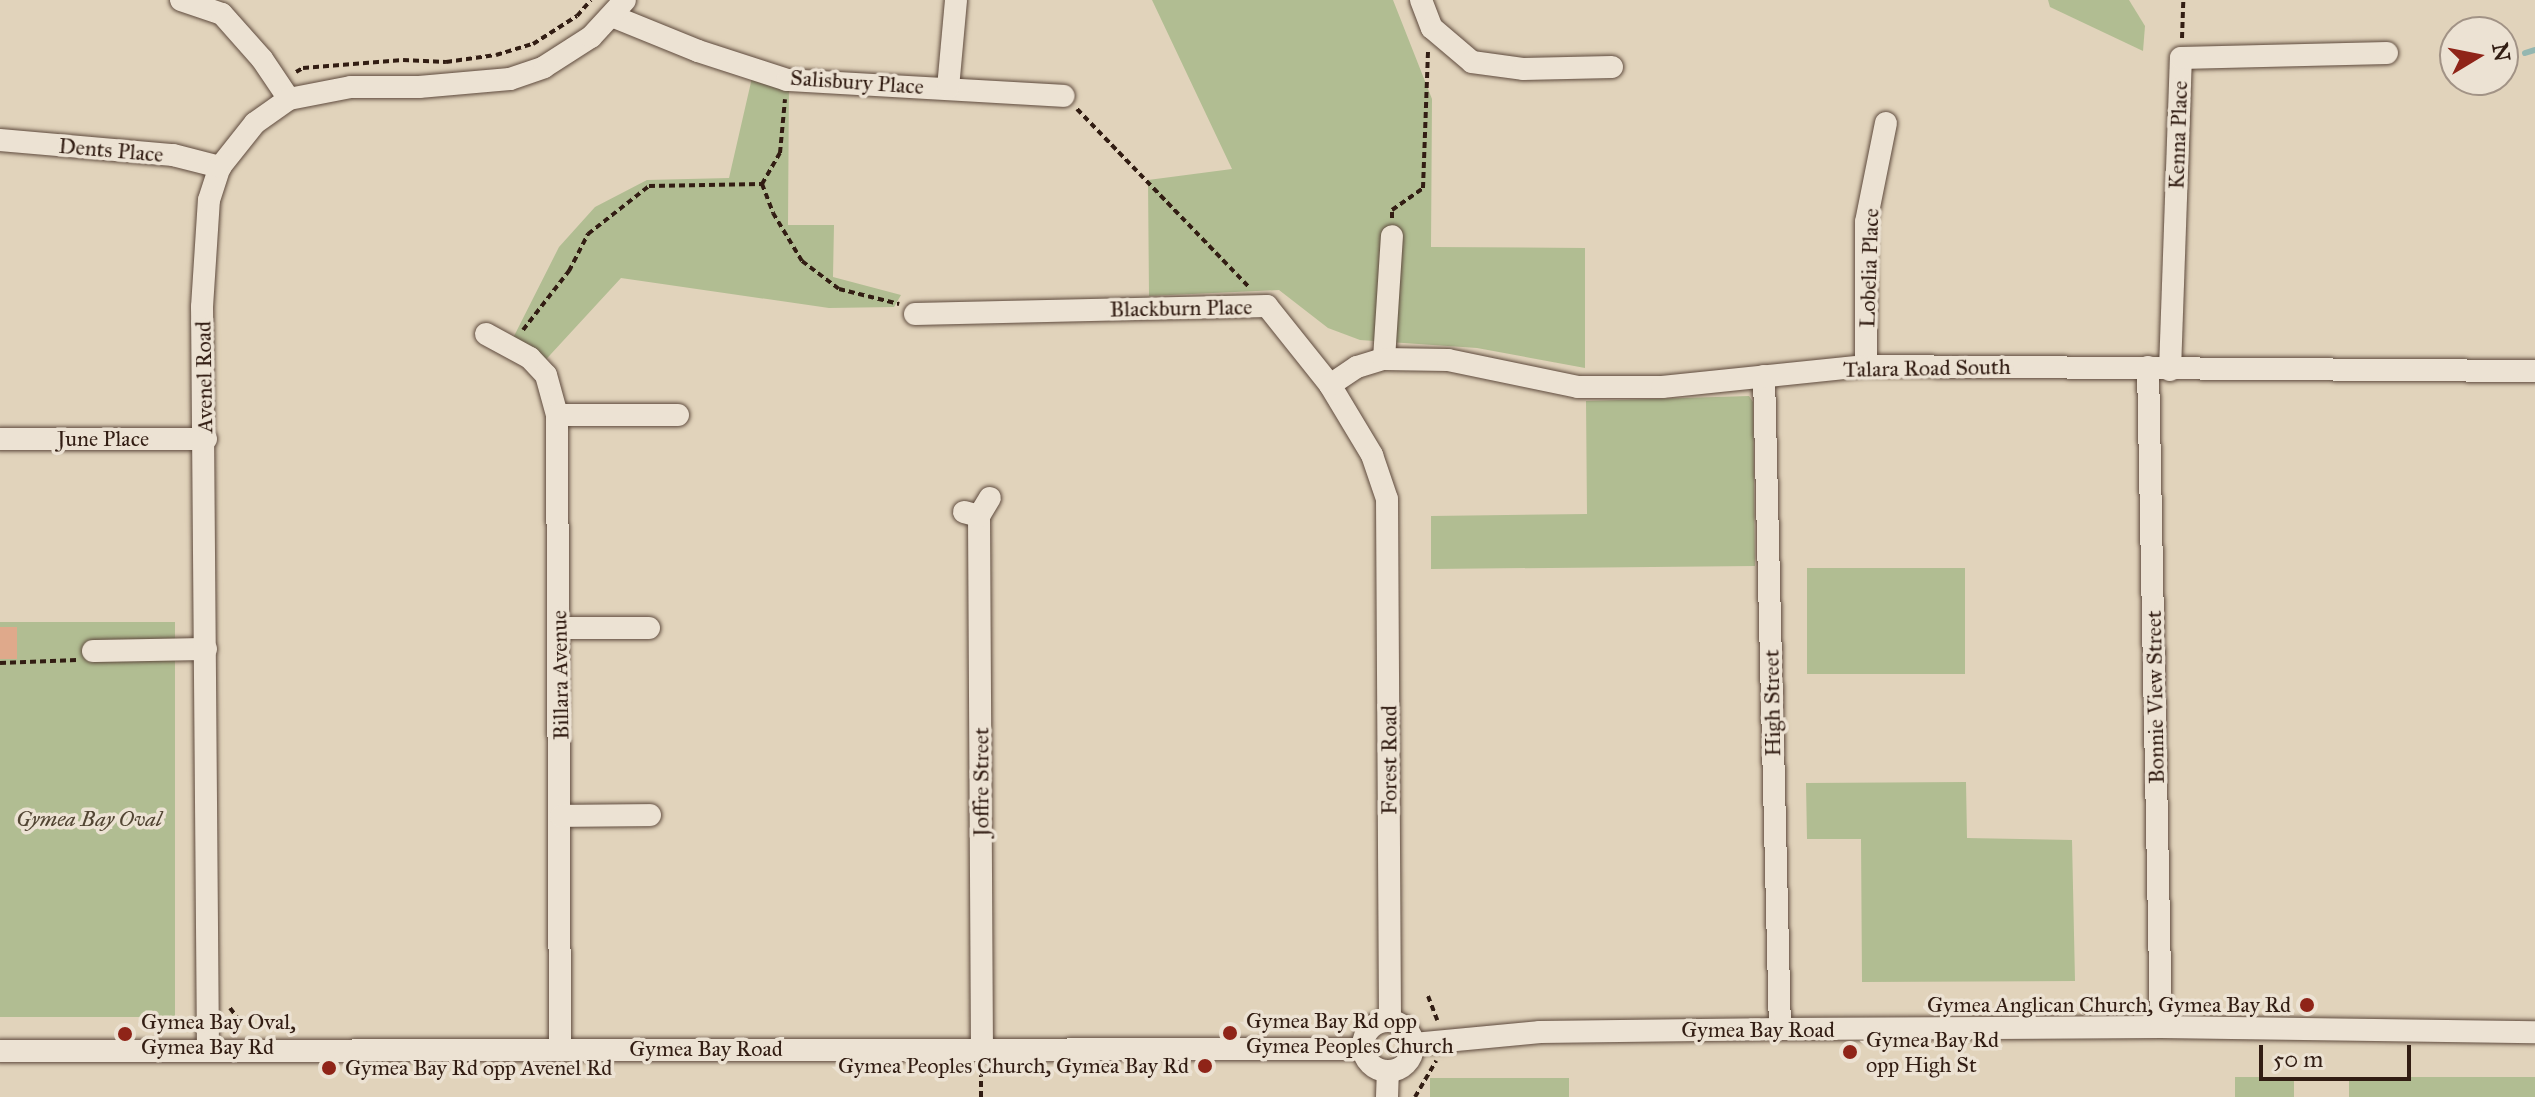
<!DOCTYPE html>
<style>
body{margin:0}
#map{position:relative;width:2535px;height:1097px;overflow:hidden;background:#e1d3bb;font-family:"IM FELL Great Primer",serif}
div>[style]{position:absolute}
.green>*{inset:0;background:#b1bd92;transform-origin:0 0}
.stream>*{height:6px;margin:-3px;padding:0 3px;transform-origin:3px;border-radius:3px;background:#94b7b1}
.building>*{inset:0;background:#dfa98b;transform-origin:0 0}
.path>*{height:4px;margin-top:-2px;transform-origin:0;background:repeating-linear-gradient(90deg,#321d13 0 6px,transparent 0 10px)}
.roads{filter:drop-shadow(0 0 2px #5e4a3d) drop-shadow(0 0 2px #5e4a3d)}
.minor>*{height:22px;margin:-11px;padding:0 11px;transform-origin:11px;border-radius:11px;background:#ece2d3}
.minor>.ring{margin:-11px;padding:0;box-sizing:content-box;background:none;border:22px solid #ece2d3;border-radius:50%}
.dots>*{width:22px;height:22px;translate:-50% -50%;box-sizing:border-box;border:4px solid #ece2d3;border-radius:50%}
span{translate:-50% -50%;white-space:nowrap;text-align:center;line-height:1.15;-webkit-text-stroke:7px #ece2d3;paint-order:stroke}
.street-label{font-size:22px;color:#321d13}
.park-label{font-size:22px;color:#524533;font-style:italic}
.poi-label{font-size:22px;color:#321d13}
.right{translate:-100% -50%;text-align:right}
.left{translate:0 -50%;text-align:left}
.north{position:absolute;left:2439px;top:16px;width:80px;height:80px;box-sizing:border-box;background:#ece2d3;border:2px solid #a29386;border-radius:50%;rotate:80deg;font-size:22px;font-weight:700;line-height:32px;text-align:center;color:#321d13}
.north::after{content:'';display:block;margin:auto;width:28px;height:36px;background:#8f2418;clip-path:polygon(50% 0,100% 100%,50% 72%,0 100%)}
.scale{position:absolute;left:2259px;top:1045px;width:152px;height:36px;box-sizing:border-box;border:4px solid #321d13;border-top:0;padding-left:10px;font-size:24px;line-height:28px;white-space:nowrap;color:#321d13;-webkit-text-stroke:6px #ece2d3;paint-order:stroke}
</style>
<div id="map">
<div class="green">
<div style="clip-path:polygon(1152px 0,1393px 0,1432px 99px,1431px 247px,1585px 248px,1585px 368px,1477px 348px,1360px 340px,1328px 328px,1279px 290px,1149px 296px,1148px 180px,1232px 169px)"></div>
<div style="clip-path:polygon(2048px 0,2129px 0,2145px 26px,2143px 51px,2050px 7px)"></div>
<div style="clip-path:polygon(754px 69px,789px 80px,788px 225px,834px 225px,833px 277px,901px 295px,894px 307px,829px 308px,621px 278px,539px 367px,509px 346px,559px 247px,595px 207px,647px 180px,729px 178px)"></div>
<div style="clip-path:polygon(1749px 396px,1753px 402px,1755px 566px,1431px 569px,1431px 516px,1587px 514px,1586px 401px)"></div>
<div style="left:1807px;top:568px;width:158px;height:106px"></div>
<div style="left:0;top:622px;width:175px;height:395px"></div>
<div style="clip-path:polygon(1966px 782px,1967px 838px,2072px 840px,2075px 981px,1862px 982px,1861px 839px,1807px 839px,1806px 783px)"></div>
<div style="left:2294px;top:1077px;width:20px;height:59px;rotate:90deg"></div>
<div style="left:2535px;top:1077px;width:20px;height:186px;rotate:90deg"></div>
<div style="left:1569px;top:1078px;width:19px;height:139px;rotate:90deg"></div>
</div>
<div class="stream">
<div style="left:2525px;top:53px;width:10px;rotate:-17deg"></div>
</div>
<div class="building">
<div style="left:0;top:627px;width:17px;height:32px"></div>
</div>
<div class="path">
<div style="left:2182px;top:38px;width:38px;rotate:-88deg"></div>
<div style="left:296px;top:72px;width:8px;rotate:-30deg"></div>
<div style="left:303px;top:68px;width:100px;rotate:-4.6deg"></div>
<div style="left:403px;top:60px;width:43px;rotate:2.7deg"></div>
<div style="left:446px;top:62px;width:50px;rotate:-8deg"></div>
<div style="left:496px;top:55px;width:39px;rotate:-17deg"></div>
<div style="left:533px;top:44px;width:52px;rotate:-32.5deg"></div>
<div style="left:577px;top:16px;width:21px;rotate:-49deg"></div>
<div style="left:1077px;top:109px;width:248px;rotate:46deg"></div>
<div style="left:762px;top:184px;width:36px;rotate:-60deg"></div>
<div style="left:780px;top:153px;width:54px;rotate:-84.7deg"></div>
<div style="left:1392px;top:218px;width:8px;rotate:-90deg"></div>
<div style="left:1392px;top:210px;width:38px;rotate:-35deg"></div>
<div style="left:1423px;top:188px;width:137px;rotate:-87.9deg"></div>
<div style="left:523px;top:330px;width:75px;rotate:-52.1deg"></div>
<div style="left:569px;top:271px;width:42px;rotate:-62.8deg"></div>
<div style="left:588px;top:234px;width:78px;rotate:-38.2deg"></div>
<div style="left:649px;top:186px;width:113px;rotate:-1deg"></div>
<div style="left:762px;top:184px;width:31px;rotate:69deg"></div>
<div style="left:773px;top:213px;width:56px;rotate:58.9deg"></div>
<div style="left:802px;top:261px;width:46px;rotate:37.1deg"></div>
<div style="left:839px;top:289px;width:62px;rotate:14deg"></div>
<div style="left:0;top:663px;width:77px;rotate:-2.2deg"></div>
<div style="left:1428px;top:996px;width:26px;rotate:69deg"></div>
<div style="left:230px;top:1008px;width:21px;rotate:53deg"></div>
<div style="left:981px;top:1097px;width:30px;rotate:-90deg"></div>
<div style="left:1415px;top:1097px;width:42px;rotate:-59.7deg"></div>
</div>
<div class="roads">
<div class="minor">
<div style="left:181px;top:0;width:43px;rotate:18.9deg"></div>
<div style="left:222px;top:14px;width:60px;rotate:48.4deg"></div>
<div style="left:262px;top:59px;width:48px;rotate:56deg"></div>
<div style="left:1421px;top:0;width:30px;rotate:69deg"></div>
<div style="left:1432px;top:28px;width:52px;rotate:40.4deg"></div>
<div style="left:1472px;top:62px;width:51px;rotate:7.8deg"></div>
<div style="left:1523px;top:69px;width:89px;rotate:-1.3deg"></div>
<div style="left:612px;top:16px;width:93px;rotate:22.1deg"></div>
<div style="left:698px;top:51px;width:94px;rotate:18deg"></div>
<div style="left:787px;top:80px;width:277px;rotate:3.3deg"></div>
<div style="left:948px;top:88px;width:88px;rotate:-84.8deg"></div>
<div style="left:0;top:140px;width:174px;rotate:5deg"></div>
<div style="left:173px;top:155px;width:49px;rotate:14.3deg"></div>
<div style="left:915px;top:314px;width:352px;rotate:-1.3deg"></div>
<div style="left:1267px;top:306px;width:101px;rotate:51.4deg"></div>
<div style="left:1330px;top:385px;width:82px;rotate:59deg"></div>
<div style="left:1372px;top:455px;width:46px;rotate:71.2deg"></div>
<div style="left:1387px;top:499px;width:522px;rotate:89.67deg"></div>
<div style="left:486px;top:334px;width:50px;rotate:28.6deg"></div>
<div style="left:530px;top:358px;width:23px;rotate:47deg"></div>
<div style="left:546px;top:375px;width:41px;rotate:74.6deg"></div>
<div style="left:557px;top:415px;width:635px;rotate:89.73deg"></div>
<div style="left:1384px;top:359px;width:123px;rotate:-86.3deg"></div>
<div style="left:1866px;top:366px;width:144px;rotate:-90deg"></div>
<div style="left:1866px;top:222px;width:101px;rotate:-78.6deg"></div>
<div style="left:2148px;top:367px;width:660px;rotate:88.87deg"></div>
<div style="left:2170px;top:370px;width:312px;rotate:-88deg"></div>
<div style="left:2181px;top:58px;width:206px;rotate:-1.4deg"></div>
<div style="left:1764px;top:376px;width:653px;rotate:88.6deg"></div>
<div style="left:1330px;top:385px;width:32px;rotate:-34deg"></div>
<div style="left:1357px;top:367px;width:28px;rotate:-17deg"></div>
<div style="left:1384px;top:359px;width:64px;rotate:0.9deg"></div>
<div style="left:1448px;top:360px;width:133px;rotate:11.7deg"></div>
<div style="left:1578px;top:387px;width:84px"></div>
<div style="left:1662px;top:387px;width:205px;rotate:-5.9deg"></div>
<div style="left:1866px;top:366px;width:669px;rotate:0.43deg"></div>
<div style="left:557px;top:415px;width:121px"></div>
<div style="left:0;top:439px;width:206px"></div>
<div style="left:964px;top:512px;width:16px;rotate:15deg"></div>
<div style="left:979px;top:516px;width:531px;rotate:89.68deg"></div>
<div style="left:979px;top:516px;width:21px;rotate:-59deg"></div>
<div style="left:559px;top:628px;width:90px"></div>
<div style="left:93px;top:651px;width:113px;rotate:-1deg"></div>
<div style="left:561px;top:816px;width:89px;rotate:-0.6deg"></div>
<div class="ring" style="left:1363px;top:1021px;width:28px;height:28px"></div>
<div style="left:1414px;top:1044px;width:127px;rotate:-5.4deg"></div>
<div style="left:1540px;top:1032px;width:240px;rotate:-0.7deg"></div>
<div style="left:1780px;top:1029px;width:381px;rotate:-0.3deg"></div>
<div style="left:2161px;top:1027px;width:374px;rotate:0.8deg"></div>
<div style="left:0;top:1051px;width:1363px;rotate:-0.08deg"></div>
<div style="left:208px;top:1051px;width:744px;rotate:-90.46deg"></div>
<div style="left:202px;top:307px;width:107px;rotate:-86.3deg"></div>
<div style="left:209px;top:200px;width:35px;rotate:-72deg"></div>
<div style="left:220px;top:167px;width:56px;rotate:-51.5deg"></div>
<div style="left:255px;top:123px;width:42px;rotate:-35.2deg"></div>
<div style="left:289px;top:99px;width:63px;rotate:-11deg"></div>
<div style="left:351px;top:87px;width:68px"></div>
<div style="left:419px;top:87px;width:91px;rotate:-5deg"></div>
<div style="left:510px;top:79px;width:36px;rotate:-19deg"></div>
<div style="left:544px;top:67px;width:56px;rotate:-32.6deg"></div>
<div style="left:591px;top:37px;width:50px;rotate:-47.4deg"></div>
<div style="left:1387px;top:1097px;width:26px;rotate:-88deg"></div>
</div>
</div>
<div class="dots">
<div style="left:2307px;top:1005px;background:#8f2418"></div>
<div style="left:1230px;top:1033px;background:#8f2418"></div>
<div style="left:125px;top:1034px;background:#8f2418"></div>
<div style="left:1850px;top:1052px;background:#8f2418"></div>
<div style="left:1205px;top:1066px;background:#8f2418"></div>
<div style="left:329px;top:1068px;background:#8f2418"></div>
</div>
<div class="street-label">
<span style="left:857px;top:82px;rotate:4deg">Salisbury Place</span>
<span style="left:2178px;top:135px;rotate:-88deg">Kenna Place</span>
<span style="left:111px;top:150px;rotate:5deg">Dents Place</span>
<span style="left:1869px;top:268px;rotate:-88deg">Lobelia Place</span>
<span style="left:1181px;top:308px;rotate:-1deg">Blackburn Place</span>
<span style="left:1927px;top:368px;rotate:-1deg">Talara Road South</span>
<span style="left:204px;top:377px;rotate:-91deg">Avenel Road</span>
<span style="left:103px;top:439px">June Place</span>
<span style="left:560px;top:675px;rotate:-91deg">Billara Avenue</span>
<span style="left:2155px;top:697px;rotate:-91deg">Bonnie View Street</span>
<span style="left:1772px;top:703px;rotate:-91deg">High Street</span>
<span style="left:1389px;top:760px;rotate:-90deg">Forest Road</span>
<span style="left:981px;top:782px;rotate:-90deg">Joffre Street</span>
<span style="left:1758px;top:1030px">Gymea Bay Road</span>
<span style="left:706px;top:1049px">Gymea Bay Road</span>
</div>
<div class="park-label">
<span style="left:89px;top:819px">Gymea Bay Oval</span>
</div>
<div class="poi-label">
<span class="right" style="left:2291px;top:1005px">Gymea Anglican Church, Gymea Bay Rd</span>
<span class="left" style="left:1246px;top:1033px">Gymea Bay Rd opp<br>Gymea Peoples Church</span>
<span class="left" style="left:141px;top:1034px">Gymea Bay Oval,<br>Gymea Bay Rd</span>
<span class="left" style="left:1866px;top:1052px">Gymea Bay Rd<br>opp High St</span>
<span class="right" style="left:1189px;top:1066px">Gymea Peoples Church, Gymea Bay Rd</span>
<span class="left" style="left:345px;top:1068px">Gymea Bay Rd opp Avenel Rd</span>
</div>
<div class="north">N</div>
<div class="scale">50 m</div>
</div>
